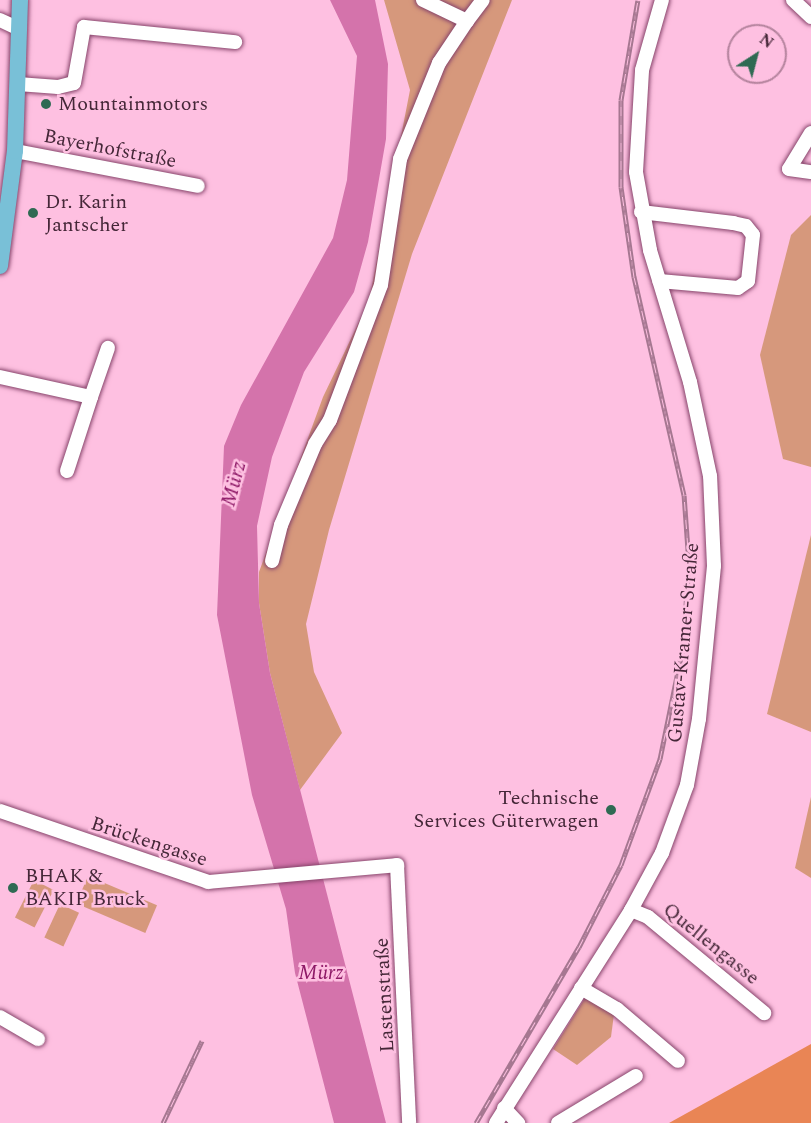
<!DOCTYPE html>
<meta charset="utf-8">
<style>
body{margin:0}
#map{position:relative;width:811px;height:1123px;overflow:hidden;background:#fec0e1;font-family:Spectral,serif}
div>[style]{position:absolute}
.green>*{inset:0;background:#d6987c;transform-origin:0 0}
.forest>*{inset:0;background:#e98555}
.water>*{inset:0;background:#d473ab}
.roads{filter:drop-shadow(0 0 2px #87446b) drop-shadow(0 0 2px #87446b)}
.minor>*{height:14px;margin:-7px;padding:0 7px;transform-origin:7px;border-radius:7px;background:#fff}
.major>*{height:16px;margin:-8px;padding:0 8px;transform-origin:8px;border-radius:8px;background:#79c0d7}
.rail>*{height:5px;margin-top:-2.5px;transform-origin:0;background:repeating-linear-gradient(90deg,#fec0e1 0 9px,#a67791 0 18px);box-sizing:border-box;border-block:2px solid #a67791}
.dots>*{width:16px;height:16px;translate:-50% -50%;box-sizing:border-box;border:3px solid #fec0e1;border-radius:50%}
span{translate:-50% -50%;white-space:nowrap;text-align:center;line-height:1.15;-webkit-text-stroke:5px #fec0e1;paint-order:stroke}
.poi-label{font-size:20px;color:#452738}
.left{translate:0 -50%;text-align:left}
.right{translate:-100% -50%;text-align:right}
.street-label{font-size:20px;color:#452738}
.water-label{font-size:21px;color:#8e1a67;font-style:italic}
.north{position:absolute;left:727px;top:24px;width:60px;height:60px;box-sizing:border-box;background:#fec0e1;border:2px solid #b4839d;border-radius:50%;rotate:36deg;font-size:16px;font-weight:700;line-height:24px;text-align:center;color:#452738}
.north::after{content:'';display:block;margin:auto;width:21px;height:27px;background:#2f6a53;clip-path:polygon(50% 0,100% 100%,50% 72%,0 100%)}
</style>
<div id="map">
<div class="green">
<div style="clip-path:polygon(384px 0,512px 0,412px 254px,329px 530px,306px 624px,314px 672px,342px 733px,300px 790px,270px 673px,259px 603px,259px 572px,323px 397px,369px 301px,410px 90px)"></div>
<div style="clip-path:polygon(811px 215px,811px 467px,783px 459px,760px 355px,791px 235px)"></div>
<div style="clip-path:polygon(811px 535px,811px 732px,767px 714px)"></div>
<div style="clip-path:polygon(811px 797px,811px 878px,795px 868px)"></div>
<div style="left:88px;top:876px;width:75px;height:30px;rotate:23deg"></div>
<div style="left:34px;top:880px;width:22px;height:42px;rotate:27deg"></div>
<div style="left:60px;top:904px;width:21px;height:37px;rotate:25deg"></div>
<div style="clip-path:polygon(585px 998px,614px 1014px,611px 1037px,577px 1065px,553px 1049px)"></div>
</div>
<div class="forest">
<div style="clip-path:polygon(811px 1044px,811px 1123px,669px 1123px)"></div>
</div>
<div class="water">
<div style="clip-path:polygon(330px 0,375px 0,388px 64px,386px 139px,368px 242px,354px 292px,304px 372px,272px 457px,257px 526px,259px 603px,270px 673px,386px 1123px,334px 1123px,295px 973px,286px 909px,252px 795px,217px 615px,224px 446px,241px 405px,333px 238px,347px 180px,357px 56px)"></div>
</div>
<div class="roads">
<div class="minor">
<div style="left:423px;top:0;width:49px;rotate:25.5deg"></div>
<div style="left:467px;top:21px;width:26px;rotate:-53deg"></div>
<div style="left:793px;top:0;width:25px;rotate:43deg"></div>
<div style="left:0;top:20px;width:21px;rotate:25deg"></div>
<div style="left:18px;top:84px;width:40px;rotate:4.3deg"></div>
<div style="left:58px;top:87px;width:16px;rotate:-14deg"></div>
<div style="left:74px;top:83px;width:57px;rotate:-79.9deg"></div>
<div style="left:84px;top:27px;width:152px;rotate:5.7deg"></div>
<div style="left:811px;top:133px;width:42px;rotate:121.4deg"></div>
<div style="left:789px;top:169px;width:22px;rotate:8deg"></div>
<div style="left:15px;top:151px;width:186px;rotate:10.8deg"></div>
<div style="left:641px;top:212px;width:93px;rotate:6.8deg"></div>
<div style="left:733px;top:223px;width:13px;rotate:13deg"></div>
<div style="left:746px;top:226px;width:11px;rotate:52deg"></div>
<div style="left:753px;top:235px;width:46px;rotate:96.2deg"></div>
<div style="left:748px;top:281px;width:12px;rotate:145deg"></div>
<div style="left:738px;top:288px;width:79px;rotate:-174.9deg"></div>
<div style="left:0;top:377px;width:93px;rotate:12.4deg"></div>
<div style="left:91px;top:397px;width:52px;rotate:-70.9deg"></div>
<div style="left:67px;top:471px;width:78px;rotate:-72deg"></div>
<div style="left:272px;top:561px;width:37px;rotate:-76deg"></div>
<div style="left:281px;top:525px;width:88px;rotate:-67.2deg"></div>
<div style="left:315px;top:444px;width:28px;rotate:-58deg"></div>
<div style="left:330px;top:420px;width:144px;rotate:-69.3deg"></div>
<div style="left:381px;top:285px;width:127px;rotate:-81.4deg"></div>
<div style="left:400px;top:159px;width:104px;rotate:-67.9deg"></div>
<div style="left:439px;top:63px;width:50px;rotate:-56.3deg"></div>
<div style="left:0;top:811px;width:220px;rotate:18.8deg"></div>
<div style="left:208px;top:882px;width:190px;rotate:-5.1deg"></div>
<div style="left:397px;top:865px;width:258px;rotate:87.3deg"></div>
<div style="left:631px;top:910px;width:18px;rotate:22deg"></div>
<div style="left:648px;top:917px;width:151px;rotate:39.6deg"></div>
<div style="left:581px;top:988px;width:42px;rotate:30.3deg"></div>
<div style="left:617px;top:1009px;width:80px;rotate:40.4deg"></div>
<div style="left:0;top:1017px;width:44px;rotate:30.1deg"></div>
<div style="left:504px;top:1108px;width:21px;rotate:47deg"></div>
<div style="left:496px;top:1123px;width:252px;rotate:-57.6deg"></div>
<div style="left:631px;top:910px;width:65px;rotate:-61.5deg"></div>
<div style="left:662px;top:853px;width:72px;rotate:-69.8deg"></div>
<div style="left:687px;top:785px;width:67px;rotate:-79.7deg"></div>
<div style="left:699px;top:719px;width:154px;rotate:-84.4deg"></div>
<div style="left:714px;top:566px;width:90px;rotate:-92.5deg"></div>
<div style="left:710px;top:476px;width:96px;rotate:-102deg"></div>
<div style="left:690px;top:382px;width:138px;rotate:-106.9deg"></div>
<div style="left:650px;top:250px;width:79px;rotate:-100.2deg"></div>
<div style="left:636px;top:172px;width:102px;rotate:-86.6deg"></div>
<div style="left:642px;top:70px;width:73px;rotate:-74.1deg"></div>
<div style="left:558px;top:1123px;width:91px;rotate:-31.1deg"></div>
</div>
<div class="major">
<div style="left:0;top:266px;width:116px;rotate:-82.6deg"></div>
<div style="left:15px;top:151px;width:151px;rotate:-88.1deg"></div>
</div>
</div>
<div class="rail">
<div style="left:163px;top:1123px;width:91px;rotate:-64.6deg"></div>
<div style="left:476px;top:1123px;width:204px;rotate:-59.7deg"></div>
<div style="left:579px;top:947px;width:92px;rotate:-62.9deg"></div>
<div style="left:621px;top:865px;width:113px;rotate:-69.8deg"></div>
<div style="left:660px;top:759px;width:114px;rotate:-78.4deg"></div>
<div style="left:683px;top:647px;width:83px;rotate:-85.9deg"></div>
<div style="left:689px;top:564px;width:69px;rotate:-94.1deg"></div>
<div style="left:684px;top:495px;width:224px;rotate:-102.9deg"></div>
<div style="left:634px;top:277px;width:91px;rotate:-98.2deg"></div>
<div style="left:621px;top:187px;width:87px;rotate:-90deg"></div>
<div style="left:621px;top:100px;width:101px;rotate:-80.4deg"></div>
</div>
<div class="dots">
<div style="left:46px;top:104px;background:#2f6a53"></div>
<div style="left:33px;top:213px;background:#2f6a53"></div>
<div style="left:611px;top:810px;background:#2f6a53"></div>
<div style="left:13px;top:888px;background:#2f6a53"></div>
</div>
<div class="poi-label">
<span class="left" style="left:58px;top:104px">Mountainmotors</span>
<span class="left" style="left:45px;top:214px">Dr. Karin<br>Jantscher</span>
<span class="right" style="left:599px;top:810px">Technische<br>Services Güterwagen</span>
<span class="left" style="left:25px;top:888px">BHAK &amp;<br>BAKIP Bruck</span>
</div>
<div class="street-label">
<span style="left:110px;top:149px;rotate:11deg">Bayerhofstraße</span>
<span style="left:684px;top:643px;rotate:-85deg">Gustav-Kramer-Straße</span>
<span style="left:149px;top:842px;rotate:18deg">Brückengasse</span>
<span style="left:711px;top:944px;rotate:39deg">Quellengasse</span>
<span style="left:385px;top:995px;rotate:-93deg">Lastenstraße</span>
</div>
<div class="water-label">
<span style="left:234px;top:484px;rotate:-75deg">Mürz</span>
<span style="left:321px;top:973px">Mürz</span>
</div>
<div class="north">N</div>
</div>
